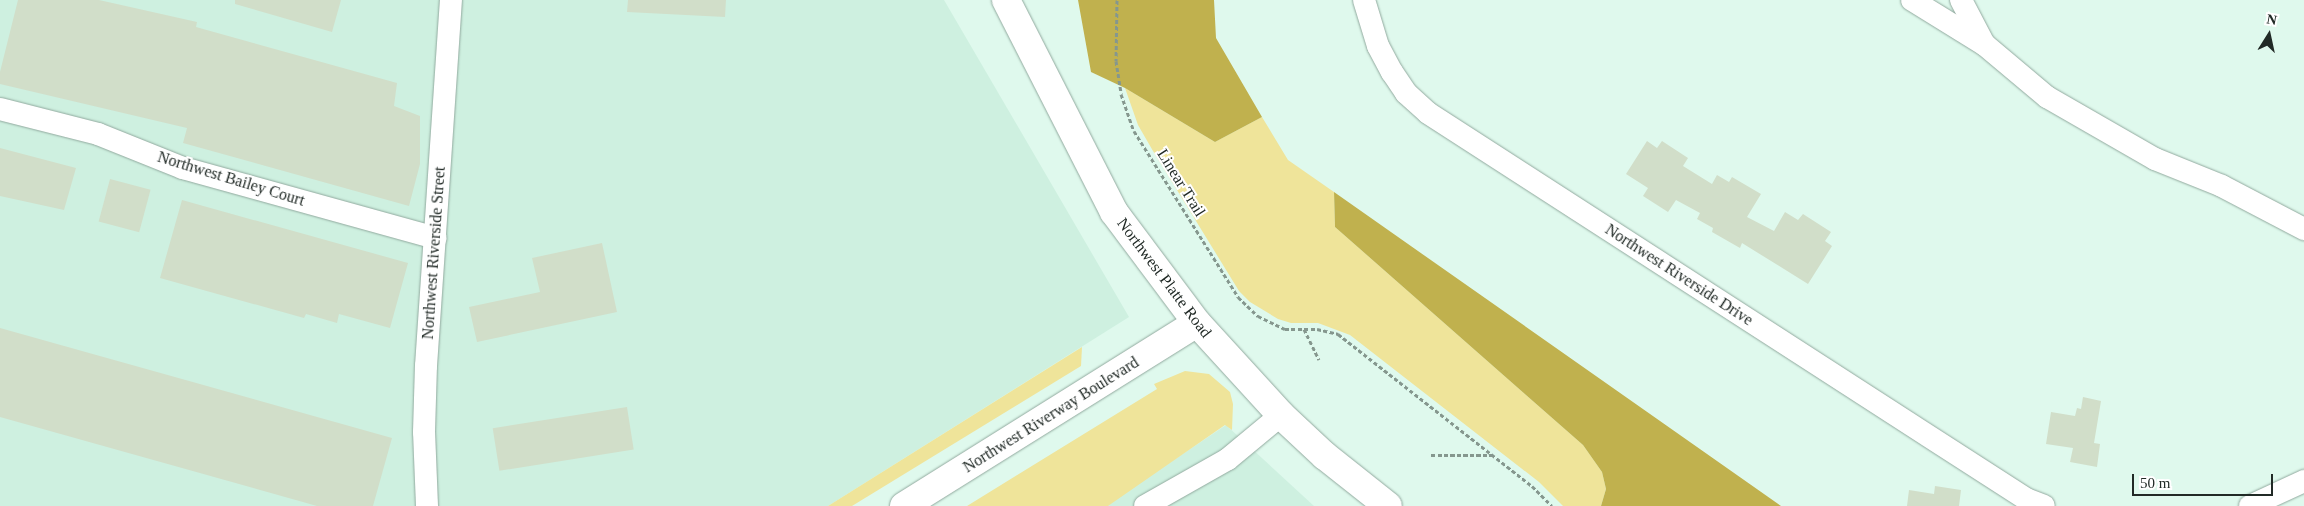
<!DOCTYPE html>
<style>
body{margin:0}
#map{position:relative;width:2304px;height:506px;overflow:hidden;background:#dff9ed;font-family:"Times New Roman",serif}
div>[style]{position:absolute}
.built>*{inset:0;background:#cef0e0}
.green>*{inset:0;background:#efe49a}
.forest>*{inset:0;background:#c0b14e}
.building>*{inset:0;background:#d1dec9;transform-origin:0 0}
.path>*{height:3px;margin-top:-1.5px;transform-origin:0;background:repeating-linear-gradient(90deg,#85978e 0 4px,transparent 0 6.5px)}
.roads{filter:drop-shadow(0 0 1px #91a99e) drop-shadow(0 0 1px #91a99e)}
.street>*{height:22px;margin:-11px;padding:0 11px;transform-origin:11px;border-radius:11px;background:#fff}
.secondary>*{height:28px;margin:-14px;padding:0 14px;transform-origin:14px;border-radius:14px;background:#fff}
span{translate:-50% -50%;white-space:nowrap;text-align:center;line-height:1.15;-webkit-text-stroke:4px #fff;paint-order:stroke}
.street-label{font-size:16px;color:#212a26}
.north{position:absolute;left:2244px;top:10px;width:50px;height:50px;-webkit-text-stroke:4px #fff;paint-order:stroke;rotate:10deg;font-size:14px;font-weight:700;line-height:20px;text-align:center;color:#212a26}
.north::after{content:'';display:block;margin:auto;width:18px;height:22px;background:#212a26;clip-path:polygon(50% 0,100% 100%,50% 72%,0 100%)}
.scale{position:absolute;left:2132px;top:474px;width:141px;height:22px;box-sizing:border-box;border:2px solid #212a26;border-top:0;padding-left:6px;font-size:15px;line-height:18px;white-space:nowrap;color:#212a26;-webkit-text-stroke:4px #fff;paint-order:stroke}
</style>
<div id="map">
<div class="built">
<div style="clip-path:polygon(0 0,944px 0,1129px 317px,828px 506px,0 506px)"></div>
<div style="clip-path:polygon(1226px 425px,1314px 506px,1108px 506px,1111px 502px)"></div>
</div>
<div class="green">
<div style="clip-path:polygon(1125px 88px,1215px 142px,1262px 117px,1288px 160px,1334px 192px,1335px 227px,1583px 445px,1602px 472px,1606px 489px,1601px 506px,1563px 506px,1539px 482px,1350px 335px,1318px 323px,1291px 323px,1278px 319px,1250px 302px,1239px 291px,1153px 151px,1138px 125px)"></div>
<div style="clip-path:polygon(1082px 347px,1081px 366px,852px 506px,828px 506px)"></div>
<div style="clip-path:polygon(1185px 371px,1209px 374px,1230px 392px,1233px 404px,1232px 430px,1225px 425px,1108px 506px,967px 506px,1157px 389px,1154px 384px)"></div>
</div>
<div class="forest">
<div style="clip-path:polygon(1078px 0,1214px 0,1216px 38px,1262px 117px,1215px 142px,1125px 88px,1091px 72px)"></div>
<div style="clip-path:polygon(1334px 192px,1781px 506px,1601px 506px,1606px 489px,1602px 472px,1583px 445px,1335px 227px)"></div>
</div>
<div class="building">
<div style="clip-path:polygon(18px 0,99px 0,197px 22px,196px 27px,397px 83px,394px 106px,420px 116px,420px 164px,409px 206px,183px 143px,187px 128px,0 84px,0 72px)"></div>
<div style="clip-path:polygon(235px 0,341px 0,332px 32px,235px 4px)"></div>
<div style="clip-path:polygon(628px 0,726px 0,725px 17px,627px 12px)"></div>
<div style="clip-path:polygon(1647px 141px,1657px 148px,1662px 141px,1688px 158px,1683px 166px,1712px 184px,1717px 175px,1729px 182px,1732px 177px,1761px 194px,1747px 217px,1774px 231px,1785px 212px,1798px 220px,1803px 214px,1831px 232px,1825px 241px,1832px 246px,1808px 284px,1742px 243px,1740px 248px,1712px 232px,1713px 228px,1697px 219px,1700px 213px,1676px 200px,1668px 212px,1643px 196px,1648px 188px,1626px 174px)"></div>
<div style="clip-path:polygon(0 148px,76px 168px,64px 210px,0 196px)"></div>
<div style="left:110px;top:179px;width:42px;height:44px;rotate:15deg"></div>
<div style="clip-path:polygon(182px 200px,408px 263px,390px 328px,339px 314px,337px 323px,306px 314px,304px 318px,160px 278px)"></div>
<div style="clip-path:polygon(602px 243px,617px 312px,477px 342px,469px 307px,540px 292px,532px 258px)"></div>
<div style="clip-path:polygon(0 328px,392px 438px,373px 506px,317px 506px,0 417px)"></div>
<div style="clip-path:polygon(2083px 397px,2101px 401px,2094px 443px,2100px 444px,2097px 467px,2070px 462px,2073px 448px,2046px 444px,2051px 412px,2075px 416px,2077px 408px,2081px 409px)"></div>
<div style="left:627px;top:407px;width:43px;height:136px;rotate:81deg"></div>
<div style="clip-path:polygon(1935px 486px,1961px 490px,1959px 506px,1907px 506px,1909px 490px,1934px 494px)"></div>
</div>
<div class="path">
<div style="left:1117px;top:0;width:61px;rotate:90.9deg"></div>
<div style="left:1116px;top:61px;width:33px;rotate:81deg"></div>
<div style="left:1121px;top:94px;width:39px;rotate:71deg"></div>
<div style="left:1134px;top:131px;width:196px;rotate:57.9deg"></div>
<div style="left:1238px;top:297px;width:28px;rotate:44deg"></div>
<div style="left:1258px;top:316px;width:30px;rotate:26deg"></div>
<div style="left:1285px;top:329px;width:32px"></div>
<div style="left:1317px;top:329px;width:22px;rotate:13deg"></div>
<div style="left:1338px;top:334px;width:246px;rotate:38.1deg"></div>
<div style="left:1532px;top:486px;width:28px;rotate:45deg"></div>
<div style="left:1304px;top:329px;width:34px;rotate:64deg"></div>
<div style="left:1431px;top:455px;width:62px"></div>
</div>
<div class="roads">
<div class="street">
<div style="left:1364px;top:0;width:48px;rotate:73.1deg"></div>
<div style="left:1378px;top:46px;width:30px;rotate:62deg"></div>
<div style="left:1392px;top:72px;width:25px;rotate:56deg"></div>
<div style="left:1406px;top:93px;width:30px;rotate:42deg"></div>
<div style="left:1428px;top:113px;width:712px;rotate:32.84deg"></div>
<div style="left:2026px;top:499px;width:19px;rotate:21deg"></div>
<div style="left:1912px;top:0;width:86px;rotate:31.7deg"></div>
<div style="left:1985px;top:45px;width:81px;rotate:40deg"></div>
<div style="left:2047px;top:97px;width:125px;rotate:29.9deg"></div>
<div style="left:2155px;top:159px;width:72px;rotate:21.9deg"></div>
<div style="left:2222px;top:186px;width:93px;rotate:27.7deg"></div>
<div style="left:1961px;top:0;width:50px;rotate:62.4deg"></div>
<div style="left:0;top:109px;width:101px;rotate:14.3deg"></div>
<div style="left:98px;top:134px;width:92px;rotate:21.8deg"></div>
<div style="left:183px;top:168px;width:262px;rotate:15.5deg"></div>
<div style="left:427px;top:506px;width:74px;rotate:-92.3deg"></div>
<div style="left:424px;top:432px;width:66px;rotate:-88.3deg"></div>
<div style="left:426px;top:366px;width:367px;rotate:-86.1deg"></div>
<div style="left:1145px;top:506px;width:95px;rotate:-29.5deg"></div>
<div style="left:1228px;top:459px;width:69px;rotate:-39.7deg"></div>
<div style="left:2250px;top:506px;width:60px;rotate:-24.8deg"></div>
</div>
<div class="secondary">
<div style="left:1006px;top:0;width:238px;rotate:63deg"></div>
<div style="left:1114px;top:212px;width:139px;rotate:53.2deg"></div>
<div style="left:1197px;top:323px;width:125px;rotate:47.6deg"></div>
<div style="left:1281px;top:415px;width:60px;rotate:43deg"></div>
<div style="left:1325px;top:456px;width:80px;rotate:38.4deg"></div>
<div style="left:904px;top:506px;width:345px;rotate:-32deg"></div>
</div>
</div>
<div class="street-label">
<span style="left:231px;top:179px;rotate:17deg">Northwest Bailey Court</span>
<span style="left:1181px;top:183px;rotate:58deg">Linear Trail</span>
<span style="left:434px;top:253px;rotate:-86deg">Northwest Riverside Street</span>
<span style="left:1679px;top:275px;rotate:33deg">Northwest Riverside Drive</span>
<span style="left:1164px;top:278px;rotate:53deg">Northwest Platte Road</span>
<span style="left:1051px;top:415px;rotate:-32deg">Northwest Riverway Boulevard</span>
</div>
<div class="north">N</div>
<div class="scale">50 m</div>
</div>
